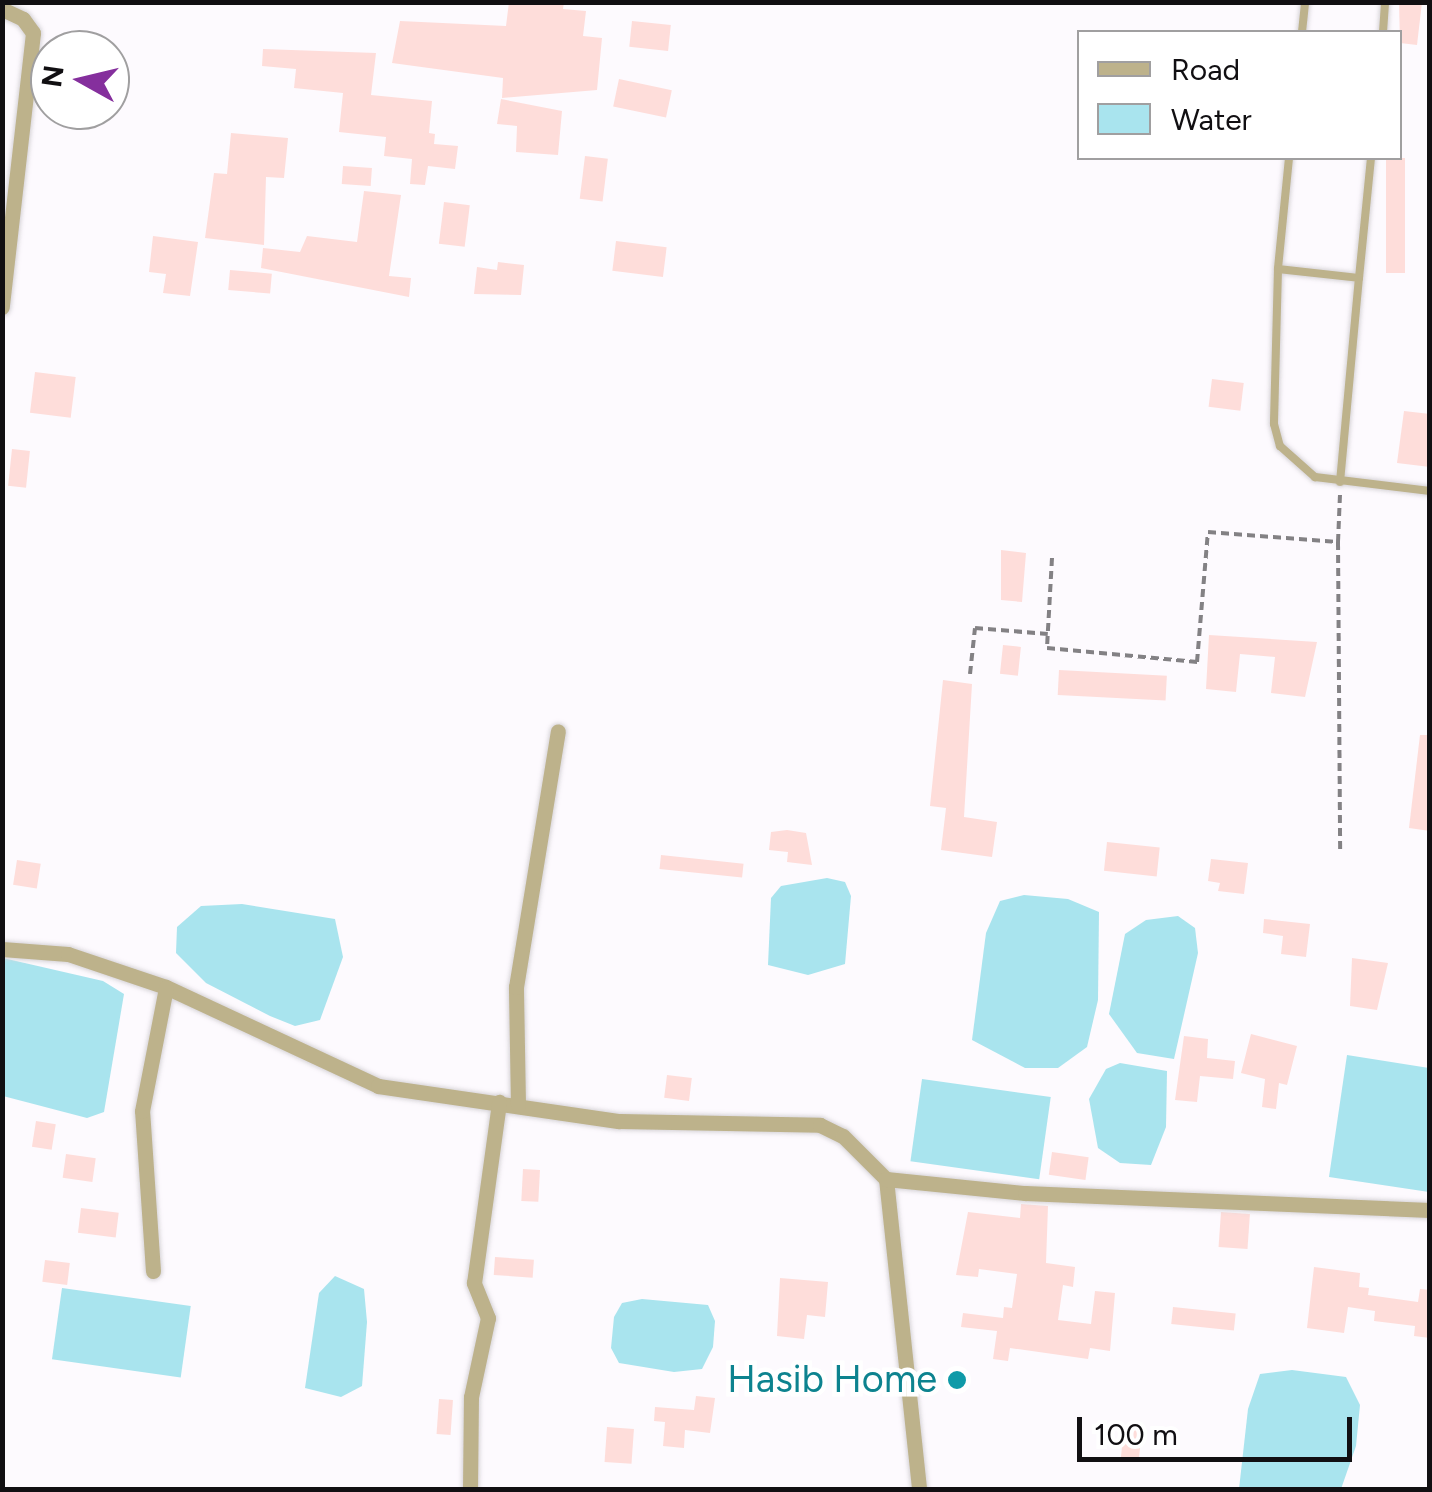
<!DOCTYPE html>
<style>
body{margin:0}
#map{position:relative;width:1432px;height:1492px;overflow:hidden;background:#fdfafe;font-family:Figtree,sans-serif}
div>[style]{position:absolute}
.water>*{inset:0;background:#a9e4ee;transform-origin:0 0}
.building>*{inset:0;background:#feddda;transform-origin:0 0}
.path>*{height:4px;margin-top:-2px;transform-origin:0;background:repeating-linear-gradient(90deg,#838184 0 8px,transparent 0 13px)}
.roads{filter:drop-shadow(0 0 2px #d7d4d8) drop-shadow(0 0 2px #d7d4d8)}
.service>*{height:8px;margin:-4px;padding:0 4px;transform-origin:4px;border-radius:4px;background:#bdb28b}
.minor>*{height:15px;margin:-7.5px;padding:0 7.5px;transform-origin:7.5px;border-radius:7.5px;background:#bdb28b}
.dots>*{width:28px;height:28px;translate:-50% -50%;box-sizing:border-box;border:5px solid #fff;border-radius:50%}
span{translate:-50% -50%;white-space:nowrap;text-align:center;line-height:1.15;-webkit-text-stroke:9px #fff;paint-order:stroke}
.culture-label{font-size:38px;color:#0d838f}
.right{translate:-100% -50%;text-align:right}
.frame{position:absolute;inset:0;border:5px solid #110f12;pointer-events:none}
.legend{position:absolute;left:1077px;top:30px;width:325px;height:130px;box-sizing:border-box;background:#fff;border:2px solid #a09fa0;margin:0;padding:12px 18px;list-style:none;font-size:30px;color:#110f12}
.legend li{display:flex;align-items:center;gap:20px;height:50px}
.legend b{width:50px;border:2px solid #a09fa0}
.north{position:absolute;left:30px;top:30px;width:100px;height:100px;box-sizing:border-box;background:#fff;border:2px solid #a09fa0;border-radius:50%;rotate:278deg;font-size:28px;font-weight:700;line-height:40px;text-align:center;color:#110f12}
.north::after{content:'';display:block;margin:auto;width:35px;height:45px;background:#852f9d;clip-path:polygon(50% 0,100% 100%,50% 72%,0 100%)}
.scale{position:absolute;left:1077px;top:1417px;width:275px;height:45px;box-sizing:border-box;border:5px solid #110f12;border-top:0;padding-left:12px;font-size:30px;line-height:35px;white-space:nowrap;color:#110f12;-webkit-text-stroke:8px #fff;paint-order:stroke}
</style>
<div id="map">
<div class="water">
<div style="clip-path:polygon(827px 878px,845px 882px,851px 896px,845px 964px,808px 975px,768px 965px,771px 898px,781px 886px)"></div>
<div style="clip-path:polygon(1024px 895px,1068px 899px,1099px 912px,1098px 1000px,1087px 1047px,1058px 1068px,1025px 1068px,972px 1040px,986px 933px,1000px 901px)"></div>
<div style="clip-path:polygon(242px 904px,335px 919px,343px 957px,320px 1020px,295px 1026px,270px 1016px,206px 983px,176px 953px,177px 927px,201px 906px)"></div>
<div style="clip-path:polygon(1178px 916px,1195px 928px,1198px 953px,1174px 1059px,1137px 1053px,1109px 1014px,1125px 934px,1146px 920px)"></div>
<div style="clip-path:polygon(3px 958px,103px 981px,124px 994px,104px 1112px,87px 1118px,3px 1096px)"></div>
<div style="clip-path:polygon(1347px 1055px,1429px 1068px,1429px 1192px,1329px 1177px)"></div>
<div style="clip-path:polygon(1120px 1063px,1167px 1071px,1166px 1127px,1151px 1165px,1120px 1163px,1098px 1148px,1089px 1099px,1106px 1069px)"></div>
<div style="left:922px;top:1079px;width:130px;height:83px;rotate:8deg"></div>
<div style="clip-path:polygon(335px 1276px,364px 1289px,367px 1322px,362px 1386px,341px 1397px,305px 1388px,319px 1293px)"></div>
<div style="left:62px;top:1288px;width:130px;height:72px;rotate:8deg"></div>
<div style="clip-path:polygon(642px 1299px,708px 1305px,715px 1321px,713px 1347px,702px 1369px,674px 1372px,619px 1363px,611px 1348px,614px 1317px,622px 1303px)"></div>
<div style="clip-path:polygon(1292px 1370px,1346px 1377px,1360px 1405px,1356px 1446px,1341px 1489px,1239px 1489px,1248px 1409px,1260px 1374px)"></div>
</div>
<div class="building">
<div style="clip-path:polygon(509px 2px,564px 2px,563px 9px,586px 11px,583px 36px,602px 38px,597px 90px,502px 98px,503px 78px,392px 63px,400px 21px,506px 26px)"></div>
<div style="clip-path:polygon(1399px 2px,1422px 2px,1417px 45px,1400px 43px)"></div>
<div style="left:632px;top:21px;width:39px;height:26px;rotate:6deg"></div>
<div style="clip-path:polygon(263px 49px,376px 53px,371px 95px,432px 101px,429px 133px,435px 134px,434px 144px,458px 146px,455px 169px,428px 166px,425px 185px,410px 184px,412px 159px,384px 156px,386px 137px,339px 132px,343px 93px,294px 88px,296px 69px,262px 66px)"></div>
<div style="left:619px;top:79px;width:54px;height:28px;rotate:12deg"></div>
<div style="clip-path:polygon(501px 99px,562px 111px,558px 155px,516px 152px,517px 126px,497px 124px)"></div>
<div style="clip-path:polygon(231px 133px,288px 138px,284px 178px,266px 177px,264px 245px,205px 238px,214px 173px,227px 174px)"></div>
<div style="left:585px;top:156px;width:23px;height:43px;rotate:7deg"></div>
<div style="left:1386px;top:158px;width:19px;height:115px"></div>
<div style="left:343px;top:166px;width:29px;height:18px;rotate:4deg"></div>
<div style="clip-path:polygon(364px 191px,401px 195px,389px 276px,411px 278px,409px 297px,261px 268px,263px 248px,300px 252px,307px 236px,357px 242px)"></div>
<div style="left:444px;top:202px;width:26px;height:42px;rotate:7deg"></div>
<div style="clip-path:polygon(153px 236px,198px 242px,190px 296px,163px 293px,166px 274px,149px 272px)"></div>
<div style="left:616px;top:241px;width:51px;height:30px;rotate:7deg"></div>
<div style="clip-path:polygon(498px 262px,524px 265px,521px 295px,474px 294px,477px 267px,497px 270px)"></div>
<div style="left:230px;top:270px;width:42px;height:20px;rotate:5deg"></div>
<div style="left:35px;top:372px;width:41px;height:41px;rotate:7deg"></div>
<div style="left:1212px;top:379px;width:32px;height:28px;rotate:7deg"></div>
<div style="clip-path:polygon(1404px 411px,1430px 414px,1430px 467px,1397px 463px)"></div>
<div style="left:12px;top:449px;width:18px;height:37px;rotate:6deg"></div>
<div style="clip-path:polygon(1001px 550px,1026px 553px,1022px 602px,1001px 600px)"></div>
<div style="clip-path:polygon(1209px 635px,1317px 642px,1305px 697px,1271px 693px,1275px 657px,1240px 654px,1236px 692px,1206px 689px)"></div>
<div style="left:1003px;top:645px;width:18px;height:29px;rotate:6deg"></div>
<div style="left:1059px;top:670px;width:108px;height:25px;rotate:3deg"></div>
<div style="clip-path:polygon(943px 680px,972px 684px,964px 817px,997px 822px,992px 857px,941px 850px,946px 808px,930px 806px)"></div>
<div style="clip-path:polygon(1420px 735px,1430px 735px,1430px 831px,1409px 828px)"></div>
<div style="clip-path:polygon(787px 830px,806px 833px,812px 865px,787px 862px,788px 852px,769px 850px,771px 832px)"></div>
<div style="left:1107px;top:842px;width:53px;height:29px;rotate:6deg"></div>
<div style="left:661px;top:855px;width:83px;height:14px;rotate:6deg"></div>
<div style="clip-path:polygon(1211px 859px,1248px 863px,1244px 894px,1218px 891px,1220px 883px,1208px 881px)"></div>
<div style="left:17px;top:860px;width:24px;height:25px;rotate:9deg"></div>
<div style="clip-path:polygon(1264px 919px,1310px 924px,1306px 957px,1281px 954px,1283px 936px,1263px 933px)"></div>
<div style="clip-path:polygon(1352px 958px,1388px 963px,1377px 1010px,1350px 1006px)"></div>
<div style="clip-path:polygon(1251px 1034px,1297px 1046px,1287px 1085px,1279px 1083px,1276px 1109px,1262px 1107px,1265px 1079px,1241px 1073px)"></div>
<div style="clip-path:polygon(1184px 1036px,1208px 1039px,1207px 1058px,1235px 1061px,1233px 1079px,1200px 1076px,1197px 1102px,1175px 1100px)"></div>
<div style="left:667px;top:1075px;width:25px;height:23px;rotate:7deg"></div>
<div style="left:36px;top:1121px;width:20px;height:26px;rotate:9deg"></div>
<div style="left:1052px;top:1152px;width:37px;height:23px;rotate:8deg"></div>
<div style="left:66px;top:1154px;width:30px;height:24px;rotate:8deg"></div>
<div style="left:523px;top:1169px;width:17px;height:32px;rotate:3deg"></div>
<div style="clip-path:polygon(1021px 1204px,1048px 1206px,1046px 1263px,1075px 1267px,1073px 1287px,1063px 1285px,1058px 1320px,1091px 1324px,1095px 1291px,1115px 1293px,1110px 1351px,1090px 1348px,1088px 1359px,1010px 1348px,1008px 1361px,993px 1359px,997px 1331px,961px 1327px,963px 1313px,1003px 1318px,1004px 1307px,1012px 1308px,1017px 1274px,979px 1269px,978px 1277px,956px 1275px,968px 1212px,1020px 1218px)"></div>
<div style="left:81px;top:1208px;width:38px;height:25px;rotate:7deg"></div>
<div style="left:1221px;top:1212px;width:29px;height:35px;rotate:4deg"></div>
<div style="left:495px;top:1257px;width:39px;height:18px;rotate:4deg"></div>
<div style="left:45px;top:1260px;width:25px;height:22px;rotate:7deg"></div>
<div style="clip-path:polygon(1314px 1267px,1360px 1273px,1359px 1287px,1369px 1288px,1368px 1295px,1418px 1302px,1420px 1289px,1430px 1290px,1430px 1338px,1414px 1336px,1415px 1326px,1374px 1321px,1375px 1311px,1348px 1307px,1344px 1333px,1307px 1328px)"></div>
<div style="clip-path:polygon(780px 1278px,828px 1282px,825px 1317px,807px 1315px,804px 1339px,777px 1336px)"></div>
<div style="left:1173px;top:1307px;width:63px;height:17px;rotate:6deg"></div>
<div style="clip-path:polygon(696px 1396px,715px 1398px,710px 1433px,685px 1430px,684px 1448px,663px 1446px,665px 1422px,654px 1421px,655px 1407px,694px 1410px)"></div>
<div style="left:439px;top:1399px;width:14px;height:35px;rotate:4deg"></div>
<div style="left:607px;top:1427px;width:27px;height:35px;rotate:4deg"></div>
<div style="left:1124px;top:1428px;width:18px;height:31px;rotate:6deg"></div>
</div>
<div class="path">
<div style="left:1338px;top:542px;width:309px;rotate:89.6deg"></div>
<div style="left:1052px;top:558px;width:90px;rotate:93.2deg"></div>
<div style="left:1047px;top:648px;width:151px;rotate:5.3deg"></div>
<div style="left:1197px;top:662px;width:130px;rotate:-85.2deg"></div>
<div style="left:1208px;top:532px;width:130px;rotate:4.4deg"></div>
<div style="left:1338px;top:542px;width:48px;rotate:-87.6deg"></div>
<div style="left:970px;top:674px;width:46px;rotate:-83.8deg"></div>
<div style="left:975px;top:628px;width:73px;rotate:4.7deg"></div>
</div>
<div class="roads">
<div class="service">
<div style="left:1302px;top:32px;width:30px;rotate:-84deg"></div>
<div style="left:1383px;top:32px;width:30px;rotate:-86deg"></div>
<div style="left:1289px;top:158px;width:112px;rotate:95.7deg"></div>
<div style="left:1278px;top:269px;width:155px;rotate:91.5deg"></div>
<div style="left:1274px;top:424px;width:23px;rotate:75deg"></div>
<div style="left:1280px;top:446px;width:47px;rotate:41.5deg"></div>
<div style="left:1315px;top:477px;width:116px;rotate:6.9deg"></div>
<div style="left:1278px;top:269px;width:81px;rotate:6.3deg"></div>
<div style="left:1359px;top:278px;width:121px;rotate:-84.3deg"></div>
<div style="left:1340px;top:482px;width:205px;rotate:-84.7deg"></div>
</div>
<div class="minor">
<div style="left:2px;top:9px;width:23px;rotate:25deg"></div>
<div style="left:23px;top:19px;width:17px;rotate:54deg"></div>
<div style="left:33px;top:33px;width:276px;rotate:96.5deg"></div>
<div style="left:2px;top:949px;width:66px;rotate:4.3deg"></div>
<div style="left:68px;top:954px;width:103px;rotate:18.6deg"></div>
<div style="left:166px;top:987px;width:234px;rotate:25deg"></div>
<div style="left:378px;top:1086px;width:244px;rotate:8.3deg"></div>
<div style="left:619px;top:1121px;width:201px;rotate:1.1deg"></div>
<div style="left:820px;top:1125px;width:25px;rotate:26deg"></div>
<div style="left:843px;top:1136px;width:61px;rotate:45deg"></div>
<div style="left:886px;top:1179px;width:313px;rotate:83.9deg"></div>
<div style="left:518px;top:1105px;width:118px;rotate:-91deg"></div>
<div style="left:516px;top:987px;width:259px;rotate:-80.7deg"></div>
<div style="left:886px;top:1179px;width:140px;rotate:5.8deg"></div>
<div style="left:1025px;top:1193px;width:405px;rotate:2.4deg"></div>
<div style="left:153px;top:1271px;width:160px;rotate:-93.9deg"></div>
<div style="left:142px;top:1111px;width:126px;rotate:-79deg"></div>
<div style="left:470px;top:1490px;width:93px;rotate:-89.4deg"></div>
<div style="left:471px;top:1397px;width:81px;rotate:-77.9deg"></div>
<div style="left:488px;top:1318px;width:38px;rotate:-112deg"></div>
<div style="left:474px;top:1283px;width:183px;rotate:-82.1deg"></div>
</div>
</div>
<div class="dots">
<div style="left:957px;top:1380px;background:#0f9aa8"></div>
</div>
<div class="culture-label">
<span class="right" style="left:937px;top:1380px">Hasib Home</span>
</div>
<div class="frame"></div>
<ul class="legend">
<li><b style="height:12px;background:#bdb28b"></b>Road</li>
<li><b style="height:28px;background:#a9e4ee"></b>Water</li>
</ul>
<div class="north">N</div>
<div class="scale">100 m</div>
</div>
